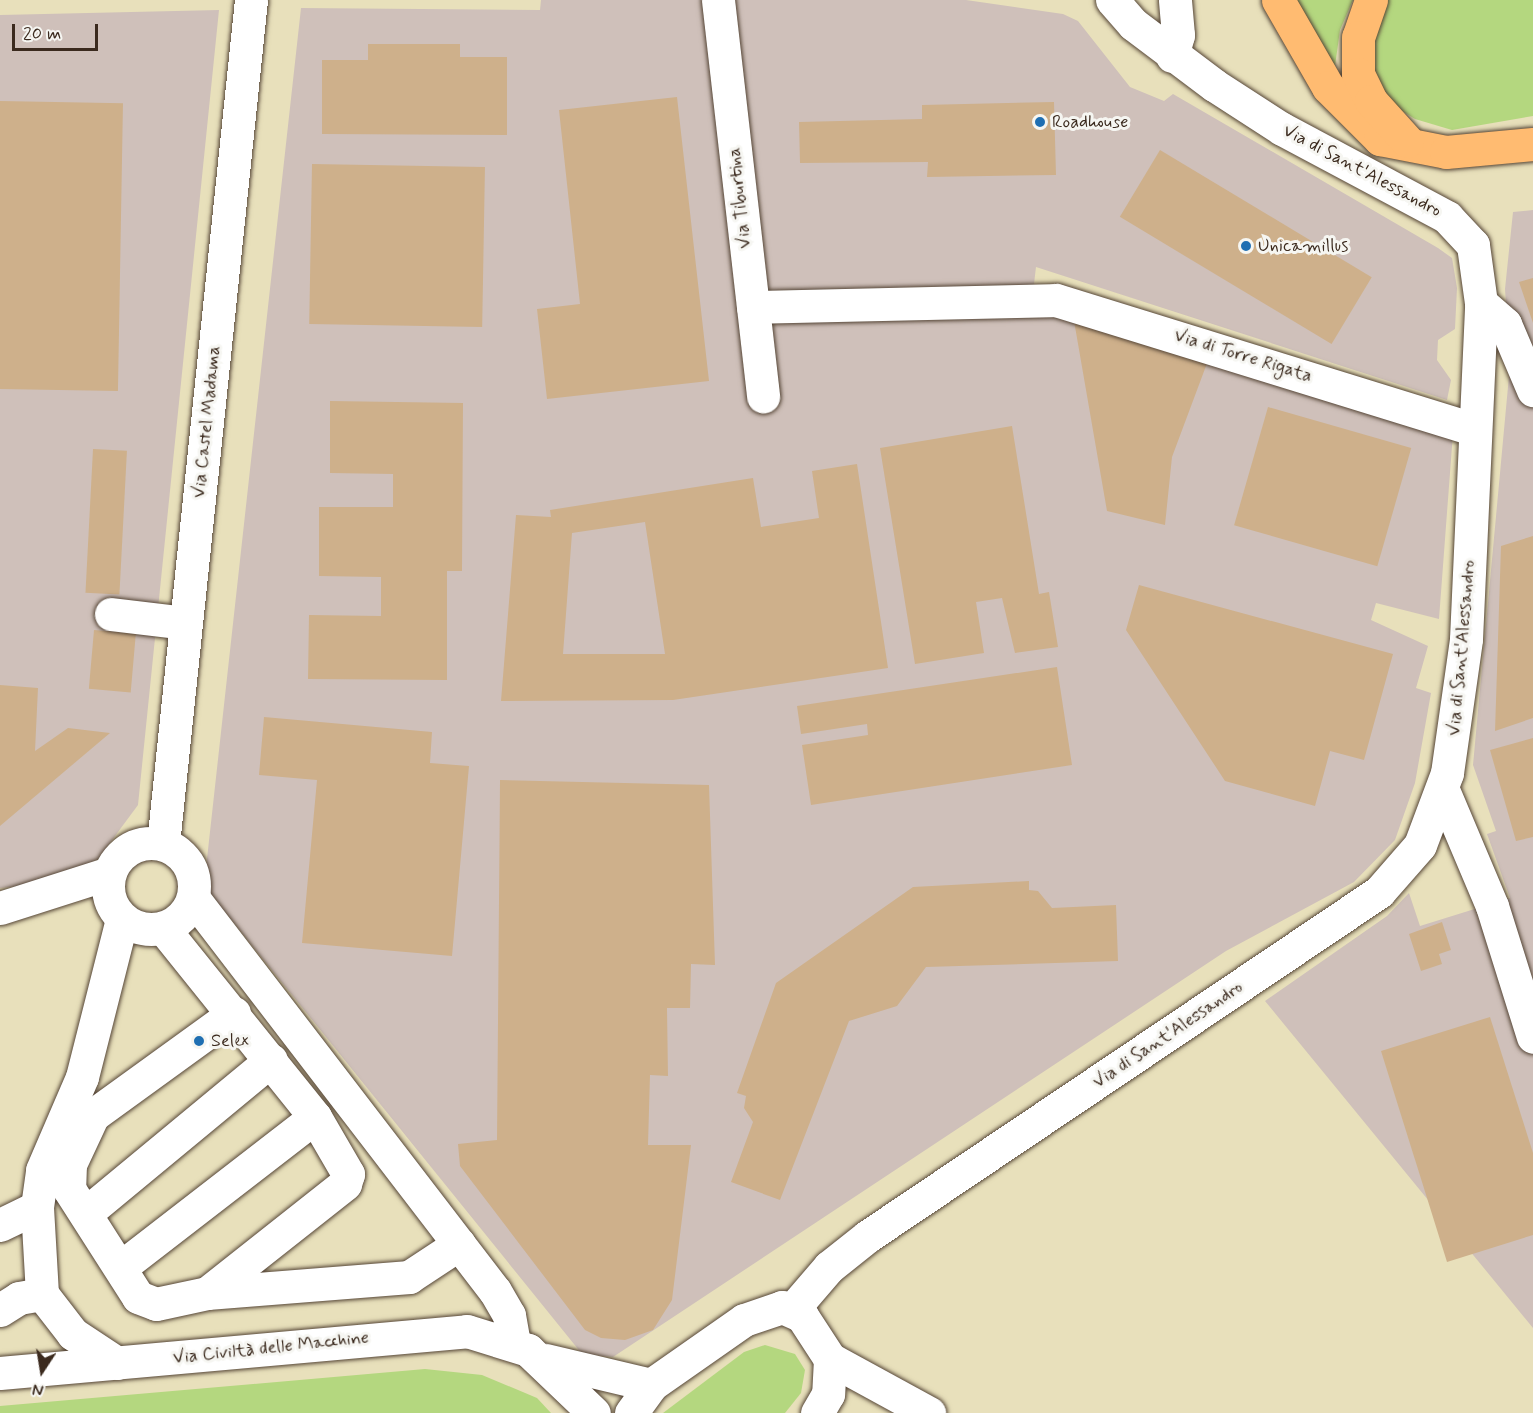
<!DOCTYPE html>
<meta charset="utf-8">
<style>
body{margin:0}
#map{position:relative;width:1533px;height:1413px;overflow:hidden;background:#e8e0bb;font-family:Mynerve,sans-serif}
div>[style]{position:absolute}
.industrial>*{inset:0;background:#cfc0ba}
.green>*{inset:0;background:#b4d77f}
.building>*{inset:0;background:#ceb08b;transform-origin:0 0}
.roads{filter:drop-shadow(0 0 2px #554536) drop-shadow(0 0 2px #554536)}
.minor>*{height:33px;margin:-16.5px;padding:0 16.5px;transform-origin:16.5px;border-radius:16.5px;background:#fff}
.minor>.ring{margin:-16.5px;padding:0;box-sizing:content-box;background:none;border:33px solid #fff;border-radius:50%}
.highway>*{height:33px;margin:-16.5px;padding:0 16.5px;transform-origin:16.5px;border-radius:16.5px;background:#ffbb71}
.dots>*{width:16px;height:16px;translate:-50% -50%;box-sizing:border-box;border:3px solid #f6f6f2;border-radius:50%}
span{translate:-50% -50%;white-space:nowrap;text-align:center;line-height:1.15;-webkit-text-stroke:6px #f6f6f2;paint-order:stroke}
.poi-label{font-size:18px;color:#3b2a1e}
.left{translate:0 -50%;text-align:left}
.street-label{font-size:18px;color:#3b2a1e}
.north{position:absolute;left:12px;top:1341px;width:60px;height:60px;-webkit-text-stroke:4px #f6f6f2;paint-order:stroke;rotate:192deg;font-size:16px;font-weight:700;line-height:24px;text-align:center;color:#3b2a1e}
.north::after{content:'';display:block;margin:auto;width:21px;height:27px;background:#3b2a1e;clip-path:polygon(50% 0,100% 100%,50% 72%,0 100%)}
.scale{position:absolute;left:12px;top:24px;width:86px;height:27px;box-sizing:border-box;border:3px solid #3b2a1e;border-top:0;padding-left:8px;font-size:18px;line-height:21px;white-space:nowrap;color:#3b2a1e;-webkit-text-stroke:4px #f6f6f2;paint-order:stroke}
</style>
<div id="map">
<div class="industrial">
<div style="clip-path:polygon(541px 0,966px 0,1063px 14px,1078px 21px,1130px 87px,1164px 101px,1173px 94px,1438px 248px,1452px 258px,1457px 288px,1455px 329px,1438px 340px,1437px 360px,1451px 380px,1447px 400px,1036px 267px,1034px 284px,1058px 312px,1453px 433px,1439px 619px,1376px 603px,1371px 620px,1428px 646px,1416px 688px,1431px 693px,1415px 783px,1395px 840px,1354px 882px,1226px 951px,613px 1357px,582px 1354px,204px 886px,301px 8px,540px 10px)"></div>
<div style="clip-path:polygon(219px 10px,138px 805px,98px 859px,49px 883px,0 888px,0 15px)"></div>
<div style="clip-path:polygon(1533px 210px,1533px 1328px,1265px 1001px,1387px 916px,1409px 893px,1420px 926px,1510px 898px,1487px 834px,1496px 831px,1473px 765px,1510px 365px,1505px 289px,1513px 212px)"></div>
</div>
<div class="green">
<div style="clip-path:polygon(1297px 0,1353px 0,1340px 30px,1335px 66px)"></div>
<div style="clip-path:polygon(1387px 0,1533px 0,1533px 116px,1452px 130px,1415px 119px,1391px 104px,1370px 67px,1379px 13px)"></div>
<div style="clip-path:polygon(765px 1345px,795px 1354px,805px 1370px,801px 1393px,785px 1413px,663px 1413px,744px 1352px)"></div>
<div style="clip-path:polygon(425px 1369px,482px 1375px,537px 1398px,551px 1413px,0 1413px,0 1406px)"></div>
</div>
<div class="building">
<div style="clip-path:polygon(368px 44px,460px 44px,460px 57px,507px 57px,507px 135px,322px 134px,322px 60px,368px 60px)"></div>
<div style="clip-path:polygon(677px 97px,709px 381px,547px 399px,537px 309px,580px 304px,559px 110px)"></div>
<div style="left:0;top:101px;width:123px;height:288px;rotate:1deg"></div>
<div style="clip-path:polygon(1054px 102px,1056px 175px,927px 177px,928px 162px,800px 163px,799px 122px,922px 119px,922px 105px)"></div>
<div style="left:1160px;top:150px;width:247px;height:78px;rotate:31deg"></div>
<div style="left:312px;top:164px;width:173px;height:160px;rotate:1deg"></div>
<div style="clip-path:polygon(1533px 278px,1533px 323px,1519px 282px)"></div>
<div style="clip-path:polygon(1073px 315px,1209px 358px,1172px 457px,1165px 525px,1107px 511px)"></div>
<div style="clip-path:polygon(330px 401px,463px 403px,462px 571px,447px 571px,447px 680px,308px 679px,309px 615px,381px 616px,381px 577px,319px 576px,319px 507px,393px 507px,393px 474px,330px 473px)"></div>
<div style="left:1268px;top:407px;width:149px;height:123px;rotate:16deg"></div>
<div style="clip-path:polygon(1012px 426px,1039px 594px,1049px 592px,1058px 647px,1015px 653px,1002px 598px,976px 602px,984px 653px,915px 664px,880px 448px)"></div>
<div style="left:93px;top:449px;width:34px;height:144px;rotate:3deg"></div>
<div style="clip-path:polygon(evenodd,857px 464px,888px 668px,673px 700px,501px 701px,516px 515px,551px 517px,550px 510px,753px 478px,761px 527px,819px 518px,812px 471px,857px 464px,645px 522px,665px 654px,563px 654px,572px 533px,645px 522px)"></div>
<div style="clip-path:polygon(1533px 536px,1533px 718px,1495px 731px,1501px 546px)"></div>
<div style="clip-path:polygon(1139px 585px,1393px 654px,1364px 760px,1330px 751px,1315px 806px,1225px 781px,1126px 630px)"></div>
<div style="left:94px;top:630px;width:42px;height:59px;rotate:5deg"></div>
<div style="clip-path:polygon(1057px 667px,1072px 765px,811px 805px,802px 745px,868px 735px,867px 724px,801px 734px,797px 706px)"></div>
<div style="clip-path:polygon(0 685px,38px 688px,35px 751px,68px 728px,110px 733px,0 826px)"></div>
<div style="clip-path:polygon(264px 717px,432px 732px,430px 763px,469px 766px,452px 956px,302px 943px,317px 780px,259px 775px)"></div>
<div style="clip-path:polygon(1533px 738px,1533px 837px,1516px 841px,1490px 750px)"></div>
<div style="clip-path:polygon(500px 780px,709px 785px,715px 965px,691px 964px,690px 1008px,667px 1008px,668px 1076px,650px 1075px,648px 1145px,691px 1145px,672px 1300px,653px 1330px,625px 1340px,601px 1338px,585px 1330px,460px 1166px,458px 1144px,497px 1140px)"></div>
<div style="clip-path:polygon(1029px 881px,1029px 890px,1038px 891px,1052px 908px,1116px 905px,1118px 961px,926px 967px,897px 1006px,849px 1021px,780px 1200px,731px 1182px,753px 1122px,744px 1108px,746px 1096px,737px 1093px,776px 983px,913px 887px)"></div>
<div style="clip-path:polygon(1442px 922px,1451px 950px,1439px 954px,1442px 964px,1421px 971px,1409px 934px)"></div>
<div style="clip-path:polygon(1490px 1017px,1533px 1153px,1533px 1235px,1447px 1262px,1381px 1051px)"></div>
</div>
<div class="roads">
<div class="minor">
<div style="left:718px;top:0;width:399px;rotate:83.5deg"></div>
<div style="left:1172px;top:56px;width:22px;rotate:-74deg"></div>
<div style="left:1178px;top:35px;width:35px;rotate:-95deg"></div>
<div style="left:1481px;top:303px;width:32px;rotate:41deg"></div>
<div style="left:1505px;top:324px;width:72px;rotate:67deg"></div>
<div style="left:753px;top:307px;width:303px;rotate:-1.3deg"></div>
<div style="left:1056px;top:300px;width:437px;rotate:17.2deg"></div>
<div style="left:111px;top:614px;width:75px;rotate:6.9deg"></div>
<div style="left:1443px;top:790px;width:126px;rotate:67.1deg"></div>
<div style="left:1492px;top:906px;width:137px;rotate:72.6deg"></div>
<div class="ring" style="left:108px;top:843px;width:53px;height:53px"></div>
<div style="left:163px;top:844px;width:849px;rotate:-84.05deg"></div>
<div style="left:194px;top:899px;width:494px;rotate:52.5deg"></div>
<div style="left:495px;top:1291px;width:28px;rotate:60deg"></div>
<div style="left:509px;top:1315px;width:27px;rotate:80deg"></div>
<div style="left:0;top:908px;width:115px;rotate:-17.7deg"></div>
<div style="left:163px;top:928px;width:243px;rotate:51.2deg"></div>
<div style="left:315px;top:1117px;width:66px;rotate:59.9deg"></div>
<div style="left:348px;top:1174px;width:10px;rotate:107deg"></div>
<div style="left:345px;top:1184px;width:176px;rotate:141.7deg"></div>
<div style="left:234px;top:1013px;width:174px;rotate:144.1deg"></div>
<div style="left:93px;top:1115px;width:54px;rotate:115.1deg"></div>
<div style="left:70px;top:1164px;width:25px;rotate:92deg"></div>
<div style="left:69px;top:1189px;width:128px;rotate:57.4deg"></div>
<div style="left:138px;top:1297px;width:19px;rotate:21deg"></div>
<div style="left:156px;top:1304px;width:52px;rotate:-12.2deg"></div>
<div style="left:207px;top:1293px;width:203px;rotate:-4.5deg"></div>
<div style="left:409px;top:1277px;width:60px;rotate:-33.4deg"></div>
<div style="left:86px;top:1213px;width:240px;rotate:-39.6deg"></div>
<div style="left:0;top:1225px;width:41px;rotate:-25.9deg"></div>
<div style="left:121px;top:1267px;width:245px;rotate:-37.7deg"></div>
<div style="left:0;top:1310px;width:22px;rotate:-32deg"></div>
<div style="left:19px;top:1298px;width:23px;rotate:-10deg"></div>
<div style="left:792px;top:1310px;width:57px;rotate:-49.3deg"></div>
<div style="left:829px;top:1267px;width:50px;rotate:-38.5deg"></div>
<div style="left:868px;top:1236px;width:616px;rotate:-33.95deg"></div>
<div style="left:1379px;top:892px;width:62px;rotate:-48.9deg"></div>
<div style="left:1420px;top:845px;width:77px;rotate:-69.4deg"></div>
<div style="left:1447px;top:773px;width:135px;rotate:-81.9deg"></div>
<div style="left:1466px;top:639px;width:336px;rotate:-87.4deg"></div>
<div style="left:1481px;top:303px;width:59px;rotate:-97.9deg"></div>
<div style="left:1473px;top:245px;width:38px;rotate:-133deg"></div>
<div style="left:1447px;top:217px;width:187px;rotate:-151.9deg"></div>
<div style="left:1282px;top:129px;width:81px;rotate:-147.1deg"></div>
<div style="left:1214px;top:85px;width:101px;rotate:-143deg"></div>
<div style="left:1133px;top:24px;width:32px;rotate:-131deg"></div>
<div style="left:830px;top:1359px;width:113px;rotate:28.6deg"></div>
<div style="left:546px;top:1360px;width:108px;rotate:13.4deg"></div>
<div style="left:117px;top:1363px;width:53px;rotate:-146.6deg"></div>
<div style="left:73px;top:1334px;width:51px;rotate:-127.8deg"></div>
<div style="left:42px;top:1294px;width:87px;rotate:-93.3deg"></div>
<div style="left:37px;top:1207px;width:37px;rotate:-82deg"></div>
<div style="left:42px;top:1170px;width:101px;rotate:-66.7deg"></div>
<div style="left:82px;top:1077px;width:163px;rotate:-75.8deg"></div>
<div style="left:0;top:1373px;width:469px;rotate:-5.1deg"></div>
<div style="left:467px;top:1331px;width:64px;rotate:17.3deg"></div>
<div style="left:528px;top:1350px;width:91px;rotate:43.7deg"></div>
<div style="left:631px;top:1413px;width:34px;rotate:-54deg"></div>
<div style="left:651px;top:1385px;width:113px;rotate:-35deg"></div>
<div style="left:744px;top:1320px;width:40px;rotate:-18.9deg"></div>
<div style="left:782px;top:1307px;width:22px;rotate:24deg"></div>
<div style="left:802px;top:1316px;width:51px;rotate:56.9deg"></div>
<div style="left:830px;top:1359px;width:35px;rotate:93deg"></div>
<div style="left:828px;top:1394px;width:22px;rotate:120deg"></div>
</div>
<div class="highway">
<div style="left:1278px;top:0;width:100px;rotate:60.1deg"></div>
<div style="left:1328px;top:87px;width:74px;rotate:45deg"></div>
<div style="left:1380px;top:139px;width:67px;rotate:11.1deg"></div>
<div style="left:1446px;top:152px;width:87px;rotate:-5.3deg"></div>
<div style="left:1371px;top:0;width:39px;rotate:109deg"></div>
<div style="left:1358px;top:37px;width:37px;rotate:90deg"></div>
<div style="left:1358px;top:74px;width:30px;rotate:64deg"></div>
<div style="left:1371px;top:101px;width:54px;rotate:48deg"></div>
</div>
</div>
<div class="dots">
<div style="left:1040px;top:122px;background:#1f6fb2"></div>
<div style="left:1246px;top:246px;background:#1f6fb2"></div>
<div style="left:199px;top:1041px;background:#1f6fb2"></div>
</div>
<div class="poi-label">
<span class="left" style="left:1052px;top:122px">Roadhouse</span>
<span class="left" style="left:1258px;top:246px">Unicamillus</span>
<span class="left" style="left:211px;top:1041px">Selex</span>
</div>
<div class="street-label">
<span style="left:1362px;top:171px;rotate:28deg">Via di Sant'Alessandro</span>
<span style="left:740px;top:198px;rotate:-96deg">Via Tiburtina</span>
<span style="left:1243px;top:356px;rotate:17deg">Via di Torre Rigata</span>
<span style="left:207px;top:422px;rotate:-84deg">Via Castel Madama</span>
<span style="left:1462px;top:648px;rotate:-85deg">Via di Sant'Alessandro</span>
<span style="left:1168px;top:1035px;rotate:-34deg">Via di Sant'Alessandro</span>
<span style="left:271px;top:1348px;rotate:-6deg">Via Civiltà delle Macchine</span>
</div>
<div class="north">N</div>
<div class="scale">20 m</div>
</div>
